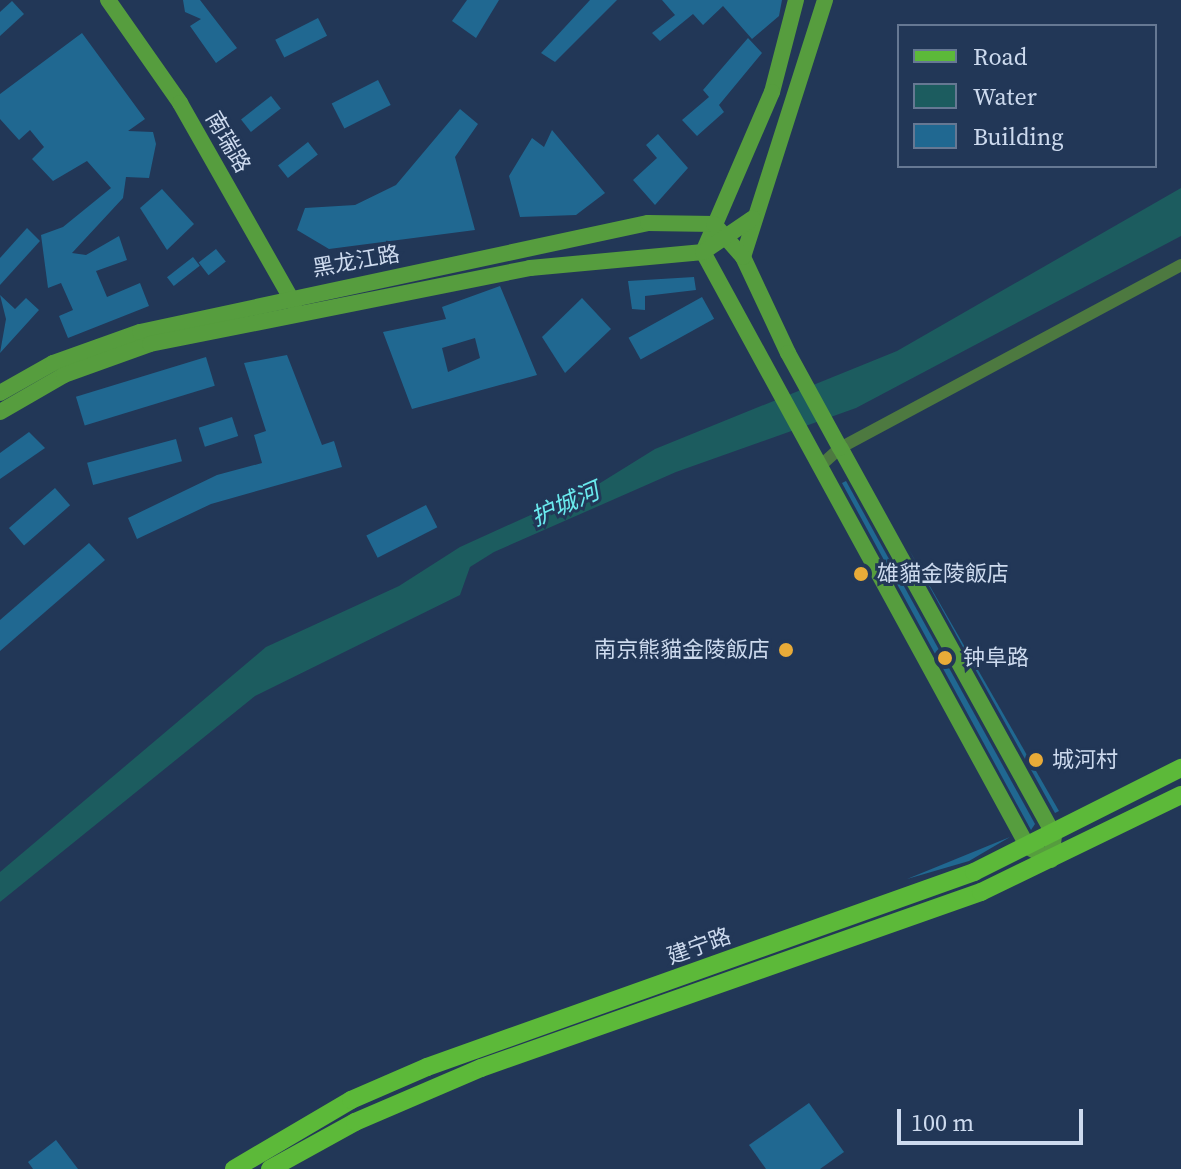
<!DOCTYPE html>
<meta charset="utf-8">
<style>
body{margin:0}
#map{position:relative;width:1181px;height:1169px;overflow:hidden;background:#223757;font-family:"Source Serif 4","Noto Sans SC",serif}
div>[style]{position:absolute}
.water>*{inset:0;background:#1c5c5f}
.building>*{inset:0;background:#206891;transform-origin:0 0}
.street>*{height:12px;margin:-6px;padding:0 6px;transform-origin:6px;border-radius:6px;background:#4d7940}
.secondary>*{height:16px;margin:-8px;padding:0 8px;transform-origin:8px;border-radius:8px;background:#569d3e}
.primary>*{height:18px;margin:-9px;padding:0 9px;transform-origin:9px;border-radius:9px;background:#5cb939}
.secondary-bridge>*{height:16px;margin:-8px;padding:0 8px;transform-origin:8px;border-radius:8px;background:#569d3e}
.dots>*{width:22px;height:22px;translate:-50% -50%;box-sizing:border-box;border:4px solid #223757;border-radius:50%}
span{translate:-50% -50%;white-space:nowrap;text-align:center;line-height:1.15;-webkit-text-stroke:6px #223757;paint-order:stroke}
.street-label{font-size:22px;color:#cddaee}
.poi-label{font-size:22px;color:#cddaee}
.left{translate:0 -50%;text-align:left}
.right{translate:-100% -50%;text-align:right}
.water-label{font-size:24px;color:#6aeaee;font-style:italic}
.legend{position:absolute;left:897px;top:24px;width:260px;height:144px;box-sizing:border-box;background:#223757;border:2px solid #667893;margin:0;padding:10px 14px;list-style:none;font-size:24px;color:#cddaee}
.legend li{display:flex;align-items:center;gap:16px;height:40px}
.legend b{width:40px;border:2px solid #667893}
.scale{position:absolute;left:897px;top:1109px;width:186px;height:36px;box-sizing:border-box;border:4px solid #cddaee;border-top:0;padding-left:10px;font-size:24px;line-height:28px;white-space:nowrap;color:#cddaee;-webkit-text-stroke:6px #223757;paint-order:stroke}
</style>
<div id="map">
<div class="water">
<div style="clip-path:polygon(1181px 188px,1181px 236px,856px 408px,676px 472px,494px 552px,470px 567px,460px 595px,255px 696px,0 902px,0 872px,266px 647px,399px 586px,460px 547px,597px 485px,655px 449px,897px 351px)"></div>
</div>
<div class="building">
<div style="clip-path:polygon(183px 0,200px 0,237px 48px,216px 63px,190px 26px,201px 19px,185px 12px)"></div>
<div style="clip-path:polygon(467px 0,499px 0,476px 38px,452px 21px)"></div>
<div style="clip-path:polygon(590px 0,617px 0,555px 62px,541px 53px)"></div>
<div style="clip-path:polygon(662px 0,782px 0,779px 16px,752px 39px,723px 6px,703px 25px,693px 14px,660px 41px,652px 33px,675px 15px)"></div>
<div style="clip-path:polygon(12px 1px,24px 14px,0 36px,0 12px)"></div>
<div style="left:318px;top:18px;width:20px;height:48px;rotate:63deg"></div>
<div style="clip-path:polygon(82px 33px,145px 119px,128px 131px,153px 132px,156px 144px,149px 178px,126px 177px,123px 198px,72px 253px,86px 255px,119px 236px,127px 260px,96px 271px,107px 297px,140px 283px,149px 306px,68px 338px,59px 316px,73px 310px,61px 283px,48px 288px,41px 235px,63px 227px,111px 188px,87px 161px,53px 181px,32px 159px,44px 147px,30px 130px,19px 140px,0 119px,0 94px)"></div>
<div style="clip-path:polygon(748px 38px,762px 53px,719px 105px,724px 112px,697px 136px,682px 120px,709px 97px,703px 90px)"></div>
<div style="left:378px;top:80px;width:28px;height:52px;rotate:63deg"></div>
<div style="left:271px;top:96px;width:16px;height:38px;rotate:52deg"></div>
<div style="clip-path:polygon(460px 109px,478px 124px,455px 157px,475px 230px,329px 249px,297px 230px,305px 208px,355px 205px,396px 185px)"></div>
<div style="clip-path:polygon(552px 130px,605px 193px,576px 215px,520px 217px,509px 176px,532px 138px,544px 147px)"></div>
<div style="clip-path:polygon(658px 134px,688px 168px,655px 205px,633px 180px,657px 158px,646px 145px)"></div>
<div style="left:308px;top:142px;width:16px;height:38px;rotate:52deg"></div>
<div style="clip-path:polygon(162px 189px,194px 224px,167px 250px,140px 208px)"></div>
<div style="clip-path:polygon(27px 228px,40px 241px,0 285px,0 258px)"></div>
<div style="left:216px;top:249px;width:16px;height:22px;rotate:52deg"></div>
<div style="left:193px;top:257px;width:11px;height:33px;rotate:52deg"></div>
<div style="clip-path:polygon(694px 277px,696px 290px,645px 296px,645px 310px,632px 309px,628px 281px)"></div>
<div style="clip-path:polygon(evenodd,500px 286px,537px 375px,412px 409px,383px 332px,446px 319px,442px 307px,500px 286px,475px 338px,480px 358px,448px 372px,442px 348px,475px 338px)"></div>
<div style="clip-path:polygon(0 295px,15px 309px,26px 298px,39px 310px,0 353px,6px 319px)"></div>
<div style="left:702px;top:297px;width:25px;height:84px;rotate:61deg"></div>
<div style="clip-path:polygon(582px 298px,611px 329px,565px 373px,542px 337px)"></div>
<div style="clip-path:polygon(287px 355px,322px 445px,334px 441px,342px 467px,211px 504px,137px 539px,128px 518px,217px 475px,262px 463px,254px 435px,266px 431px,244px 363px)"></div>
<div style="left:206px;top:357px;width:30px;height:136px;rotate:73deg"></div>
<div style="left:232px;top:417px;width:20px;height:35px;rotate:72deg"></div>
<div style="clip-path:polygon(29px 432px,45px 448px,0 479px,0 453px)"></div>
<div style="left:176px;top:439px;width:23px;height:92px;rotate:75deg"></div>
<div style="clip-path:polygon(846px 481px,1035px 824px,1031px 830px,842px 483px)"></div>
<div style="left:55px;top:488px;width:23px;height:61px;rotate:49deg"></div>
<div style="left:426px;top:505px;width:25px;height:67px;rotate:63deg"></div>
<div style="clip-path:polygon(89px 543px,105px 560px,0 651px,0 620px)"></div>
<div style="clip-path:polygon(908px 548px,1059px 811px,1055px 813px)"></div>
<div style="clip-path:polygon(1010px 837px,969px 861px,907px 879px,1000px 841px)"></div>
<div style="clip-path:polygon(809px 1103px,844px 1152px,820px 1169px,766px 1169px,749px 1145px)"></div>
<div style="clip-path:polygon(56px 1140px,78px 1169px,33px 1169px,28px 1162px)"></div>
</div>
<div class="street">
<div style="left:819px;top:467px;width:28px;rotate:-42deg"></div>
<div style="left:840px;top:448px;width:387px;rotate:-28.2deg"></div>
</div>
<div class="secondary">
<div style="left:108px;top:0;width:126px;rotate:55deg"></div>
<div style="left:180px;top:103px;width:231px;rotate:60.4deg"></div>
<div style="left:796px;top:0;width:95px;rotate:104.6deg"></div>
<div style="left:772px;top:92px;width:174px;rotate:113.3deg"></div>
<div style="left:703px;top:252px;width:678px;rotate:61.36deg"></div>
<div style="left:1028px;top:847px;width:26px;rotate:29deg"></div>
<div style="left:1051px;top:860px;width:25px;rotate:-83deg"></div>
<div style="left:1054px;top:835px;width:442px;rotate:-118.9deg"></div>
<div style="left:788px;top:353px;width:106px;rotate:-115.1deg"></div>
<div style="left:743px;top:257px;width:270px;rotate:-72.3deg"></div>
<div style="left:0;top:393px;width:61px;rotate:-29.5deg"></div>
<div style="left:53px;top:363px;width:92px;rotate:-19.6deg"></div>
<div style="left:140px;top:332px;width:520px;rotate:-12.11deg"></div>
<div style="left:648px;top:223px;width:66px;rotate:0.9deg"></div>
<div style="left:714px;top:224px;width:44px;rotate:48.7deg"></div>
<div style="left:0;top:412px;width:74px;rotate:-30deg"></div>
<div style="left:64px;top:375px;width:91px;rotate:-19.8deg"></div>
<div style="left:150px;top:344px;width:388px;rotate:-11.3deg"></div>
<div style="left:530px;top:268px;width:174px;rotate:-5.3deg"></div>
<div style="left:703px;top:252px;width:60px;rotate:-34.2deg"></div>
</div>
<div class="primary">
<div style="left:234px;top:1169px;width:136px;rotate:-30.5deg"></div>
<div style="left:351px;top:1100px;width:83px;rotate:-23.5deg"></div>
<div style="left:427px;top:1067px;width:581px;rotate:-19.62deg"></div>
<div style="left:974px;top:872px;width:232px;rotate:-26.7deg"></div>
<div style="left:270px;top:1169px;width:97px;rotate:-28.9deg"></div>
<div style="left:355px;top:1122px;width:137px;rotate:-23.2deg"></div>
<div style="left:481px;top:1068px;width:530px;rotate:-19.39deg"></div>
<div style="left:981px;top:892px;width:222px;rotate:-25.9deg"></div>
</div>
<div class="secondary-bridge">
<div style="left:788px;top:353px;width:108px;rotate:61.3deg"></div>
</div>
<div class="dots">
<div style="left:861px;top:574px;background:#e9ab38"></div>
<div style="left:786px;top:650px;background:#e9ab38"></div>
<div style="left:945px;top:658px;background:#e9ab38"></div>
<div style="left:1036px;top:760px;background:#e9ab38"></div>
</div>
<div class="street-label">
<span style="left:228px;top:142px;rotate:60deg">南瑞路</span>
<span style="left:356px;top:261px;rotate:-10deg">黑龙江路</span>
<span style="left:699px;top:946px;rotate:-20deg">建宁路</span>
</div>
<div class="poi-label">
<span class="left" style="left:877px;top:574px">雄貓金陵飯店</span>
<span class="right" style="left:770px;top:650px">南京熊貓金陵飯店</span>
<span class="left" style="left:963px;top:658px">钟阜路</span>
<span class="left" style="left:1052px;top:760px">城河村</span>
</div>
<div class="water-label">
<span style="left:565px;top:504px;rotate:-24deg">护城河</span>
</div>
<ul class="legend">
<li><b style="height:10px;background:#5cb939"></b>Road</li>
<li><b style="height:22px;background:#1c5c5f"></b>Water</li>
<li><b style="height:22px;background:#206891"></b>Building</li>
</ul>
<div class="scale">100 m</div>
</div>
